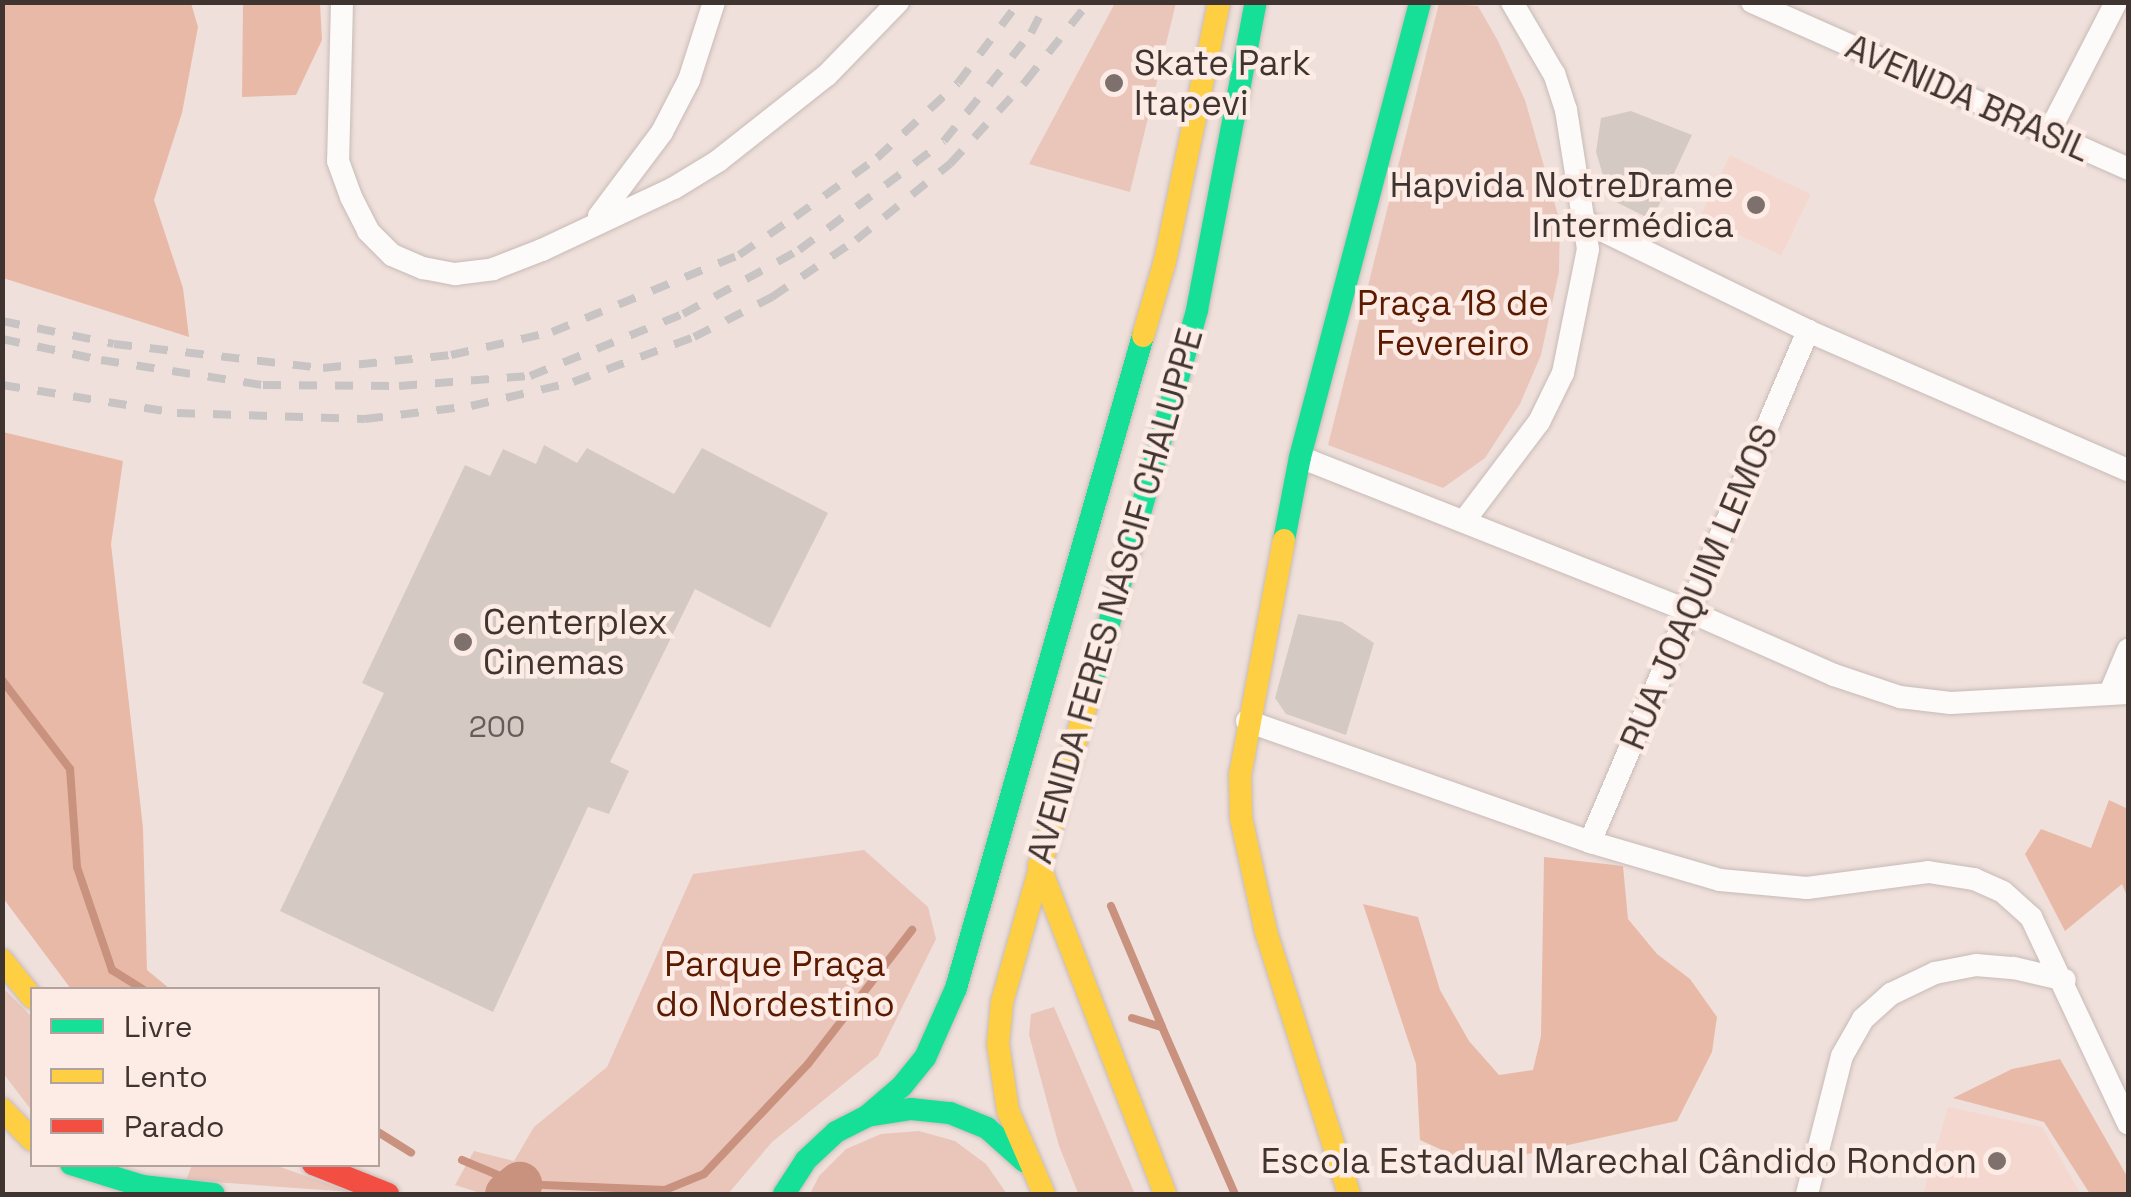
<!DOCTYPE html>
<meta charset="utf-8">
<style>
body{margin:0}
#map{position:relative;width:2131px;height:1197px;overflow:hidden;background:#f0e0db;font-family:"Space Grotesk",sans-serif}
div>[style]{position:absolute}
.built>*{inset:0;background:#f4d8cf;transform-origin:0 0}
.green>*{inset:0;background:#eac6ba}
.forest>*{inset:0;background:#e9b9a8}
.stream>*{height:8px;margin:-4px;padding:0 4px;transform-origin:4px;border-radius:4px;background:#c9927f}
.river>*{height:45px;margin:-22.5px;padding:0 22.5px;transform-origin:22.5px;border-radius:22.5px;background:#c9927f}
.building>*{inset:0;background:#d5c9c4}
.roads{filter:drop-shadow(0 0 2px #c7bbb7) drop-shadow(0 0 2px #c7bbb7)}
.street>*{height:22px;margin:-11px;padding:0 11px;transform-origin:11px;border-radius:11px;background:#fdfafa}
.fast>*{height:22px;margin:-11px;padding:0 11px;transform-origin:11px;border-radius:11px;background:#16e098}
.slow>*{height:22px;margin:-11px;padding:0 11px;transform-origin:11px;border-radius:11px;background:#ffcf43}
.jam>*{height:22px;margin:-11px;padding:0 11px;transform-origin:11px;border-radius:11px;background:#f24e42}
.rail>*{height:8px;margin-top:-4px;transform-origin:0;background:repeating-linear-gradient(90deg,#c8c4c3 0 18px,transparent 0 36px)}
.dots>*{width:28px;height:28px;translate:-50% -50%;box-sizing:border-box;border:5px solid #fdece6;border-radius:50%}
span{translate:-50% -50%;white-space:nowrap;text-align:center;line-height:1.15;-webkit-text-stroke:9px #fdece6;paint-order:stroke}
.number-label{font-size:30px;color:#685c58}
.number-label span{-webkit-text-stroke-width:0}
.poi-label{font-size:35px;color:#403431}
.left{translate:0 -50%;text-align:left}
.right{translate:-100% -50%;text-align:right}
.street-label{font-size:35px;color:#403431}
.park-label{font-size:35px;color:#5c1a00}
.frame{position:absolute;inset:0;border:5px solid #403431;pointer-events:none}
.legend{position:absolute;left:30px;top:987px;width:350px;height:180px;box-sizing:border-box;background:#fdece6;border:2px solid #b1a29e;margin:0;padding:12px 18px;list-style:none;font-size:30px;color:#403431}
.legend li{display:flex;align-items:center;gap:20px;height:50px}
.legend b{width:50px;border:2px solid #b1a29e}
</style>
<div id="map">
<div class="built">
<div style="left:1730px;top:155px;width:90px;height:68px;rotate:26deg"></div>
<div style="clip-path:polygon(1948px 1107px,2042px 1127px,2081px 1194px,1923px 1194px)"></div>
</div>
<div class="green">
<div style="clip-path:polygon(1115px 3px,1176px 3px,1130px 192px,1029px 164px)"></div>
<div style="clip-path:polygon(1439px 3px,1478px 6px,1498px 41px,1525px 100px,1560px 222px,1559px 272px,1541px 355px,1520px 404px,1485px 458px,1443px 488px,1328px 445px)"></div>
<div style="clip-path:polygon(864px 850px,928px 907px,936px 939px,878px 1056px,772px 1142px,728px 1194px,483px 1194px,455px 1185px,474px 1151px,514px 1161px,534px 1127px,607px 1067px,693px 874px)"></div>
<div style="clip-path:polygon(6px 991px,32px 1017px,32px 1111px,3px 1073px,2px 992px)"></div>
<div style="clip-path:polygon(1054px 1007px,1135px 1194px,1078px 1193px,1059px 1146px,1029px 1035px,1031px 1014px)"></div>
<div style="clip-path:polygon(919px 1131px,955px 1141px,986px 1164px,1007px 1194px,810px 1194px,819px 1176px,846px 1149px,881px 1134px)"></div>
<div style="clip-path:polygon(192px 1165px,275px 1165px,350px 1192px,186px 1180px)"></div>
</div>
<div class="forest">
<div style="clip-path:polygon(3px 2px,191px 3px,198px 27px,182px 113px,154px 200px,183px 288px,189px 337px,3px 278px)"></div>
<div style="clip-path:polygon(243px 3px,320px 3px,322px 40px,296px 95px,242px 97px)"></div>
<div style="clip-path:polygon(3px 432px,123px 461px,111px 544px,143px 828px,147px 970px,170px 989px,71px 989px,3px 898px)"></div>
<div style="clip-path:polygon(2109px 800px,2128px 809px,2128px 898px,2122px 884px,2065px 931px,2025px 854px,2041px 829px,2091px 848px)"></div>
<div style="clip-path:polygon(1544px 857px,1623px 866px,1628px 919px,1657px 954px,1690px 979px,1717px 1017px,1712px 1052px,1677px 1121px,1509px 1158px,1501px 1177px,1420px 1140px,1416px 1064px,1363px 904px,1418px 917px,1440px 990px,1469px 1041px,1499px 1075px,1533px 1070px,1541px 1036px)"></div>
<div style="clip-path:polygon(2060px 1059px,2128px 1178px,2128px 1194px,2090px 1194px,2044px 1122px,1953px 1098px,2012px 1069px)"></div>
</div>
<div class="stream">
<div style="left:2px;top:680px;width:112px;rotate:52.6deg"></div>
<div style="left:70px;top:769px;width:98px;rotate:85.9deg"></div>
<div style="left:77px;top:867px;width:109px;rotate:71.2deg"></div>
<div style="left:112px;top:970px;width:38px;rotate:32deg"></div>
<div style="left:1111px;top:906px;width:131px;rotate:67.1deg"></div>
<div style="left:1132px;top:1018px;width:31px;rotate:17deg"></div>
<div style="left:1162px;top:1027px;width:182px;rotate:66.4deg"></div>
<div style="left:378px;top:1132px;width:39px;rotate:32deg"></div>
<div style="left:462px;top:1160px;width:62px;rotate:22.8deg"></div>
<div style="left:519px;top:1184px;width:146px;rotate:2.4deg"></div>
<div style="left:665px;top:1190px;width:42px;rotate:-22.3deg"></div>
<div style="left:704px;top:1174px;width:151px;rotate:-46.6deg"></div>
<div style="left:808px;top:1064px;width:170px;rotate:-52.2deg"></div>
</div>
<div class="river">
<div style="left:507px;top:1194px;width:16px;rotate:-40deg"></div>
</div>
<div class="building">
<div style="clip-path:polygon(1631px 111px,1692px 135px,1652px 220px,1610px 199px,1596px 152px,1601px 118px)"></div>
<div style="clip-path:polygon(544px 445px,577px 463px,587px 448px,674px 494px,702px 448px,828px 513px,770px 628px,695px 589px,610px 762px,629px 771px,609px 814px,588px 807px,493px 1012px,280px 911px,384px 693px,362px 683px,465px 465px,490px 476px,503px 449px,536px 464px)"></div>
<div style="clip-path:polygon(1298px 614px,1342px 622px,1374px 643px,1346px 735px,1286px 714px,1275px 698px)"></div>
</div>
<div class="roads">
<div class="street">
<div style="left:342px;top:2px;width:159px;rotate:91.4deg"></div>
<div style="left:338px;top:161px;width:38px;rotate:70deg"></div>
<div style="left:351px;top:197px;width:38px;rotate:63deg"></div>
<div style="left:368px;top:231px;width:34px;rotate:45deg"></div>
<div style="left:392px;top:255px;width:34px;rotate:23deg"></div>
<div style="left:423px;top:268px;width:33px;rotate:11deg"></div>
<div style="left:455px;top:274px;width:38px;rotate:-7deg"></div>
<div style="left:493px;top:269px;width:53px;rotate:-21.2deg"></div>
<div style="left:542px;top:250px;width:146px;rotate:-25.2deg"></div>
<div style="left:674px;top:188px;width:52px;rotate:-31.5deg"></div>
<div style="left:718px;top:161px;width:139px;rotate:-38.3deg"></div>
<div style="left:827px;top:75px;width:102px;rotate:-45.8deg"></div>
<div style="left:1752px;top:2px;width:411px;rotate:23.9deg"></div>
<div style="left:2048px;top:134px;width:148px;rotate:-62.7deg"></div>
<div style="left:599px;top:216px;width:105px;rotate:-53.1deg"></div>
<div style="left:662px;top:132px;width:59px;rotate:-62.6deg"></div>
<div style="left:689px;top:80px;width:82px;rotate:-72.2deg"></div>
<div style="left:1587px;top:223px;width:246px;rotate:26deg"></div>
<div style="left:1808px;top:331px;width:349px;rotate:23.5deg"></div>
<div style="left:1300px;top:457px;width:415px;rotate:21.6deg"></div>
<div style="left:1686px;top:610px;width:162px;rotate:23.7deg"></div>
<div style="left:1834px;top:675px;width:70px;rotate:18.4deg"></div>
<div style="left:1900px;top:697px;width:51px;rotate:6.7deg"></div>
<div style="left:1951px;top:703px;width:177px;rotate:-3.2deg"></div>
<div style="left:1464px;top:521px;width:124px;rotate:-52.9deg"></div>
<div style="left:1539px;top:422px;width:55px;rotate:-63.9deg"></div>
<div style="left:1563px;top:373px;width:126px;rotate:-78.6deg"></div>
<div style="left:1588px;top:249px;width:141px;rotate:-99deg"></div>
<div style="left:1566px;top:110px;width:38px;rotate:-108deg"></div>
<div style="left:1554px;top:74px;width:83px;rotate:-120.3deg"></div>
<div style="left:2110px;top:693px;width:47px;rotate:-67.3deg"></div>
<div style="left:1247px;top:721px;width:364px;rotate:19.4deg"></div>
<div style="left:1590px;top:842px;width:135px;rotate:16.3deg"></div>
<div style="left:1720px;top:880px;width:87px;rotate:5.3deg"></div>
<div style="left:1807px;top:888px;width:122px;rotate:-7.5deg"></div>
<div style="left:1928px;top:872px;width:47px;rotate:8.7deg"></div>
<div style="left:1974px;top:879px;width:32px;rotate:24deg"></div>
<div style="left:2003px;top:892px;width:38px;rotate:42deg"></div>
<div style="left:2031px;top:917px;width:228px;rotate:64.8deg"></div>
<div style="left:1590px;top:842px;width:556px;rotate:-66.9deg"></div>
<div style="left:1807px;top:1194px;width:142px;rotate:-75.8deg"></div>
<div style="left:1842px;top:1056px;width:43px;rotate:-60.4deg"></div>
<div style="left:1863px;top:1019px;width:38px;rotate:-42deg"></div>
<div style="left:1891px;top:994px;width:49px;rotate:-25.5deg"></div>
<div style="left:1935px;top:973px;width:42px;rotate:-11deg"></div>
<div style="left:1976px;top:965px;width:38px;rotate:5deg"></div>
<div style="left:2014px;top:968px;width:52px;rotate:13.2deg"></div>
</div>
<div class="fast">
<div style="left:1284px;top:540px;width:85px;rotate:-79.1deg"></div>
<div style="left:1300px;top:457px;width:471px;rotate:-75.2deg"></div>
<div style="left:1092px;top:684px;width:388px;rotate:-74.3deg"></div>
<div style="left:1197px;top:310px;width:314px;rotate:-79.2deg"></div>
<div style="left:867px;top:1116px;width:46px;rotate:-40.6deg"></div>
<div style="left:902px;top:1086px;width:36px;rotate:-51deg"></div>
<div style="left:925px;top:1058px;width:77px;rotate:-66.1deg"></div>
<div style="left:956px;top:988px;width:678px;rotate:-74deg"></div>
<div style="left:71px;top:1164px;width:74px;rotate:17.2deg"></div>
<div style="left:142px;top:1186px;width:72px;rotate:6.3deg"></div>
<div style="left:784px;top:1194px;width:40px;rotate:-57.1deg"></div>
<div style="left:806px;top:1160px;width:41px;rotate:-43deg"></div>
<div style="left:836px;top:1132px;width:35px;rotate:-27deg"></div>
<div style="left:867px;top:1116px;width:45px;rotate:-9deg"></div>
<div style="left:911px;top:1109px;width:39px;rotate:6deg"></div>
<div style="left:950px;top:1113px;width:40px;rotate:22deg"></div>
<div style="left:987px;top:1128px;width:50px;rotate:41.7deg"></div>
</div>
<div class="slow">
<div style="left:1143px;top:336px;width:78px;rotate:-73.7deg"></div>
<div style="left:1165px;top:261px;width:265px;rotate:-78.2deg"></div>
<div style="left:1284px;top:540px;width:238px;rotate:100.6deg"></div>
<div style="left:1240px;top:774px;width:44px;rotate:88.7deg"></div>
<div style="left:1241px;top:818px;width:117px;rotate:77.6deg"></div>
<div style="left:1266px;top:932px;width:275px;rotate:72.4deg"></div>
<div style="left:1039px;top:865px;width:352px;rotate:69deg"></div>
<div style="left:2px;top:960px;width:48px;rotate:51deg"></div>
<div style="left:2px;top:1109px;width:43px;rotate:45.9deg"></div>
<div style="left:1044px;top:1194px;width:90px;rotate:-113.4deg"></div>
<div style="left:1008px;top:1111px;width:68px;rotate:-98.5deg"></div>
<div style="left:998px;top:1044px;width:42px;rotate:-84.6deg"></div>
<div style="left:1002px;top:1002px;width:330px;rotate:-74.2deg"></div>
</div>
<div class="jam">
<div style="left:313px;top:1164px;width:81px;rotate:21.8deg"></div>
</div>
</div>
<div class="rail">
<div style="left:2px;top:321px;width:114px;rotate:11.6deg"></div>
<div style="left:114px;top:344px;width:210px;rotate:6.6deg"></div>
<div style="left:323px;top:368px;width:129px;rotate:-5.8deg"></div>
<div style="left:451px;top:355px;width:104px;rotate:-12.8deg"></div>
<div style="left:552px;top:332px;width:202px;rotate:-22.4deg"></div>
<div style="left:739px;top:255px;width:68px;rotate:-34.2deg"></div>
<div style="left:795px;top:217px;width:101px;rotate:-35.7deg"></div>
<div style="left:877px;top:158px;width:110px;rotate:-42.8deg"></div>
<div style="left:958px;top:83px;width:101px;rotate:-53deg"></div>
<div style="left:2px;top:339px;width:101px;rotate:12deg"></div>
<div style="left:101px;top:360px;width:164px;rotate:8.8deg"></div>
<div style="left:263px;top:385px;width:136px;rotate:0.4deg"></div>
<div style="left:399px;top:386px;width:131px;rotate:-4.4deg"></div>
<div style="left:530px;top:376px;width:165px;rotate:-22.1deg"></div>
<div style="left:683px;top:314px;width:132px;rotate:-28.9deg"></div>
<div style="left:799px;top:250px;width:181px;rotate:-36.9deg"></div>
<div style="left:944px;top:141px;width:139px;rotate:-51.1deg"></div>
<div style="left:1031px;top:33px;width:35px;rotate:-63deg"></div>
<div style="left:2px;top:385px;width:177px;rotate:9.1deg"></div>
<div style="left:177px;top:413px;width:188px;rotate:1.8deg"></div>
<div style="left:365px;top:419px;width:107px;rotate:-7deg"></div>
<div style="left:471px;top:406px;width:105px;rotate:-13.2deg"></div>
<div style="left:573px;top:382px;width:129px;rotate:-20.4deg"></div>
<div style="left:694px;top:337px;width:88px;rotate:-27.1deg"></div>
<div style="left:772px;top:297px;width:102px;rotate:-34.2deg"></div>
<div style="left:856px;top:240px;width:121px;rotate:-39deg"></div>
<div style="left:950px;top:164px;width:113px;rotate:-47.5deg"></div>
<div style="left:1026px;top:81px;width:101px;rotate:-51.4deg"></div>
</div>
<div class="dots">
<div style="left:1114px;top:83px;background:#7e706c"></div>
<div style="left:1756px;top:205px;background:#7e706c"></div>
<div style="left:463px;top:642px;background:#7e706c"></div>
<div style="left:1997px;top:1161px;background:#7e706c"></div>
</div>
<div class="number-label">
<span style="left:497px;top:727px">200</span>
</div>
<div class="poi-label">
<span class="left" style="left:1134px;top:83px">Skate Park<br>Itapevi</span>
<span class="right" style="left:1734px;top:205px">Hapvida NotreDrame<br>Intermédica</span>
<span class="left" style="left:483px;top:642px">Centerplex<br>Cinemas</span>
<span class="right" style="left:1977px;top:1161px">Escola Estadual Marechal Cândido Rondon</span>
</div>
<div class="street-label">
<span style="left:1968px;top:98px;rotate:24deg">AVENIDA BRASIL</span>
<span style="left:1699px;top:587px;rotate:-67deg">RUA JOAQUIM LEMOS</span>
<span style="left:1115px;top:596px;rotate:-74deg">AVENIDA FERES NASCIF CHALUPPE</span>
</div>
<div class="park-label">
<span style="left:1453px;top:323px">Praça 18 de<br>Fevereiro</span>
<span style="left:775px;top:984px">Parque Praça<br>do Nordestino</span>
</div>
<div class="frame"></div>
<ul class="legend">
<li><b style="height:12px;background:#16e098"></b>Livre</li>
<li><b style="height:12px;background:#ffcf43"></b>Lento</li>
<li><b style="height:12px;background:#f24e42"></b>Parado</li>
</ul>
</div>
